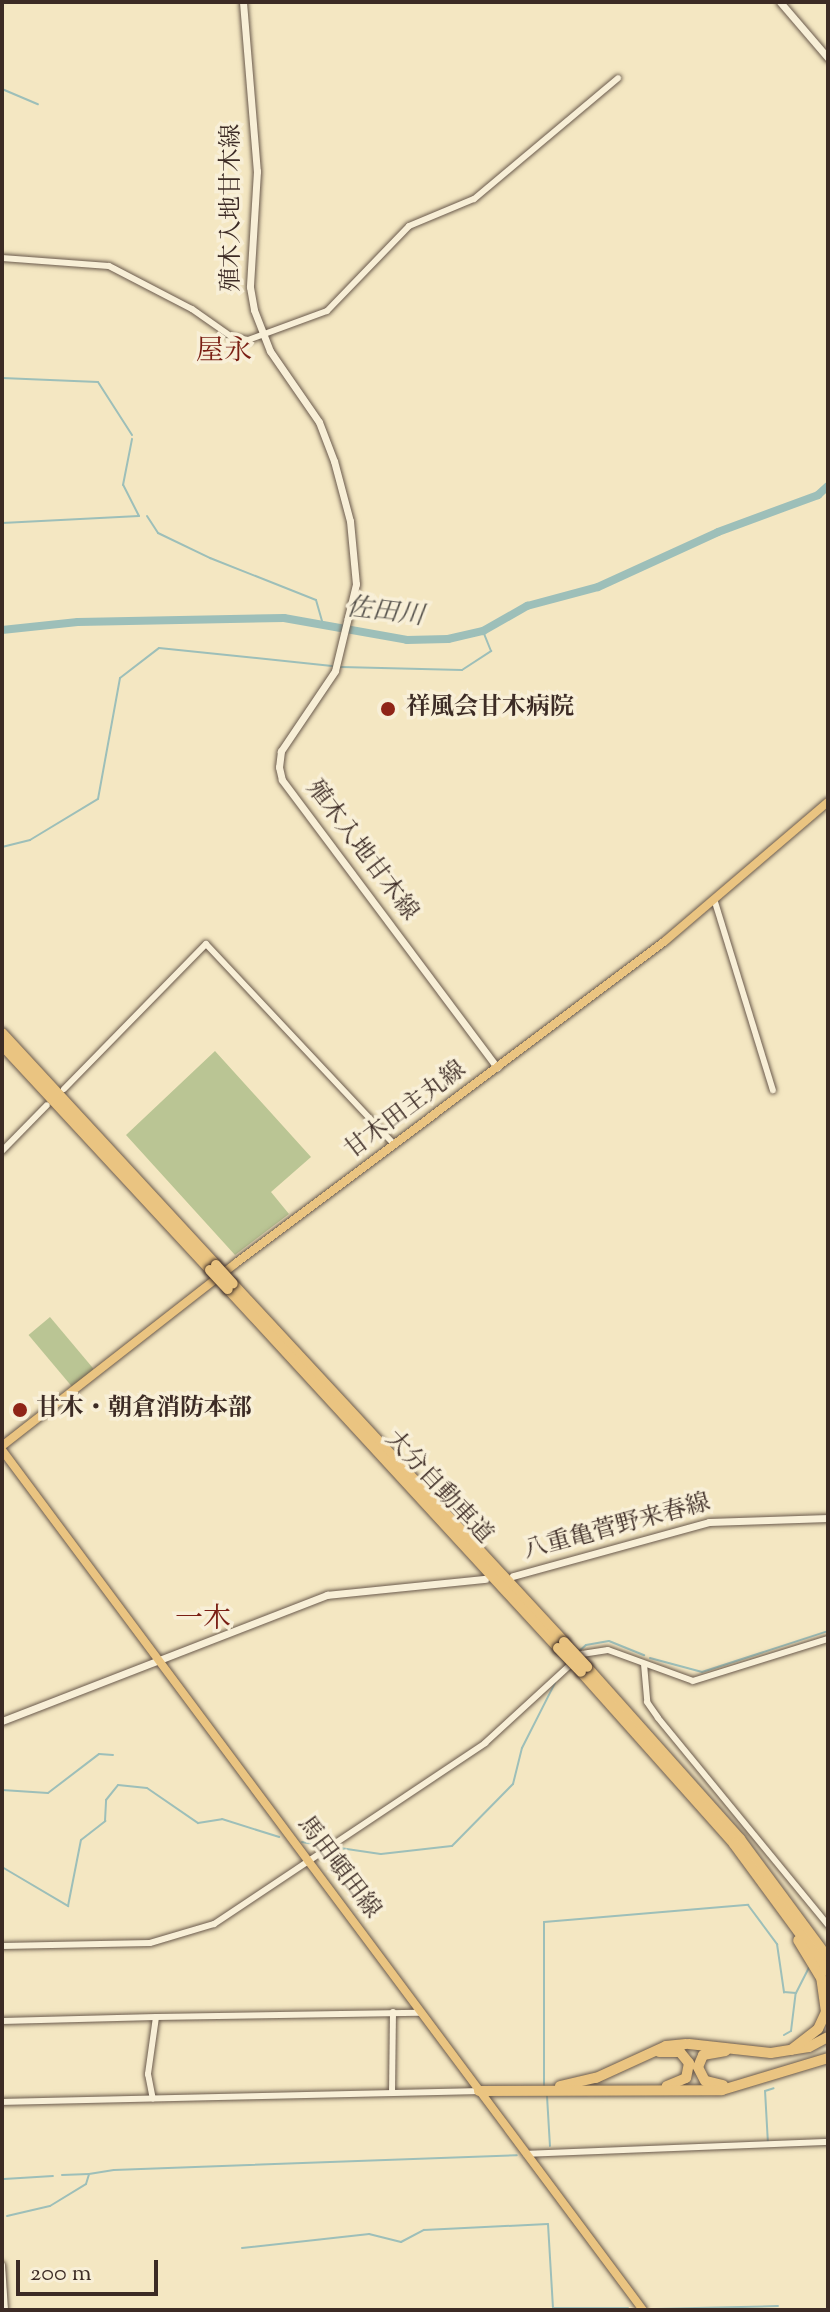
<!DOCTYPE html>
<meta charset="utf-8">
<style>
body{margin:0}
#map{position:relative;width:830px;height:2312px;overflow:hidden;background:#f4e7c2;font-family:"Sorts Mill Goudy","Noto Serif JP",serif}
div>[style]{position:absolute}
.green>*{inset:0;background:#bac594;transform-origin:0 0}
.stream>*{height:2px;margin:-1px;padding:0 1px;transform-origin:1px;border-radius:1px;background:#9dbfb9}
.river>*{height:8px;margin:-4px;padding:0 4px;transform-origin:4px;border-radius:4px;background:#9dbfb9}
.roads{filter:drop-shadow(0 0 2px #6a5a4c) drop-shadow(0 0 2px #6a5a4c)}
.tertiary>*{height:6px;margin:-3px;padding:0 3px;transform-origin:3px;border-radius:3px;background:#f8efd7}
.secondary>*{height:7px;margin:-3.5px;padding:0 3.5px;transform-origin:3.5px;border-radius:3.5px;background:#f8efd7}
.primary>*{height:8px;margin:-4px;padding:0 4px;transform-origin:4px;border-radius:4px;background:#eac481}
.motorway>*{height:10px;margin:-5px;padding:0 5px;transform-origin:5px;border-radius:5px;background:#eac481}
.bridges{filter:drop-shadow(0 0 2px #3c2b25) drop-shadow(0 0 2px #3c2b25)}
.motorway-bridge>*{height:10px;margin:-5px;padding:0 5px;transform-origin:5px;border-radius:5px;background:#eac481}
.dots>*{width:22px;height:22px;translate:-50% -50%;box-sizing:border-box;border:4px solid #f8efd7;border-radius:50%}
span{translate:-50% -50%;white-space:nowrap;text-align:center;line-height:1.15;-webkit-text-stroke:7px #f8efd7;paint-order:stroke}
.street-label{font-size:24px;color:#3c2b25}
.poi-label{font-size:24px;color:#3c2b25;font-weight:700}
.left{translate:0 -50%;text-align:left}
.water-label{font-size:26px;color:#54504a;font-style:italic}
.quarter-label{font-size:28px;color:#7a1f14}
.frame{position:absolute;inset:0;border:4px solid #3c2b25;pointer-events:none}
.scale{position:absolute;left:16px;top:2260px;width:142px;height:36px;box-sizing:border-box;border:4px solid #3c2b25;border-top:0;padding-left:10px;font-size:24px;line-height:28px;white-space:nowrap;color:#3c2b25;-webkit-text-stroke:6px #f8efd7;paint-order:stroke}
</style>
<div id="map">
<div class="green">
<div style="clip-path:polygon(215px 1051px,311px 1157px,271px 1192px,289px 1214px,235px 1255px,126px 1135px)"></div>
<div style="left:50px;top:1317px;width:68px;height:28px;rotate:50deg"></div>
</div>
<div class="stream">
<div style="left:2px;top:89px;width:39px;rotate:23deg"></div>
<div style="left:2px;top:378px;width:96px;rotate:2.4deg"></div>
<div style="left:98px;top:382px;width:63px;rotate:57.3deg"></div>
<div style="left:147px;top:516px;width:20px;rotate:57deg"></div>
<div style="left:158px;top:533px;width:58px;rotate:25.7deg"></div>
<div style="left:210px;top:558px;width:114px;rotate:21.6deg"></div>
<div style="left:316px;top:600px;width:26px;rotate:74deg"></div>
<div style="left:2px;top:523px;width:137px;rotate:-2.9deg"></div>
<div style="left:139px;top:516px;width:35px;rotate:-117deg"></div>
<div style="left:123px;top:485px;width:47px;rotate:-78.9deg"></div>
<div style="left:341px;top:667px;width:121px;rotate:1.4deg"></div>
<div style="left:462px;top:670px;width:35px;rotate:-33deg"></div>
<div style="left:491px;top:651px;width:22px;rotate:-112deg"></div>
<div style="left:2px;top:847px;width:29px;rotate:-14deg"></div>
<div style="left:30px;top:840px;width:79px;rotate:-31.1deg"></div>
<div style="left:98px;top:799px;width:123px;rotate:-79.7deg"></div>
<div style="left:120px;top:678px;width:49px;rotate:-37.6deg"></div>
<div style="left:159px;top:648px;width:174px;rotate:5.9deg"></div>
<div style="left:577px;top:1653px;width:12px;rotate:-42deg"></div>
<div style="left:586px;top:1645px;width:23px;rotate:-10deg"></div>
<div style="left:609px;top:1641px;width:38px;rotate:22deg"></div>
<div style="left:650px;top:1658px;width:54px;rotate:15.1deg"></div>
<div style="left:702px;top:1672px;width:133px;rotate:-18deg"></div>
<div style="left:2px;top:1790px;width:46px;rotate:3.7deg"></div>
<div style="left:48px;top:1793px;width:64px;rotate:-37.4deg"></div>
<div style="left:99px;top:1754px;width:14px;rotate:4deg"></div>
<div style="left:302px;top:1842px;width:22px;rotate:10deg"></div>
<div style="left:340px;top:1848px;width:41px;rotate:8.3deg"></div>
<div style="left:381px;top:1854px;width:71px;rotate:-6.4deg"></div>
<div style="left:452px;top:1846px;width:87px;rotate:-45.5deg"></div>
<div style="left:513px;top:1784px;width:37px;rotate:-76deg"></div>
<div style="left:522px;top:1748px;width:73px;rotate:-63.1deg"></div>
<div style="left:2px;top:1867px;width:77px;rotate:30.6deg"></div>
<div style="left:68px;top:1906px;width:67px;rotate:-78.9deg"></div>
<div style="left:81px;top:1840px;width:31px;rotate:-38deg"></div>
<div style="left:105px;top:1821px;width:21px;rotate:-87deg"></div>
<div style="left:106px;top:1800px;width:19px;rotate:-51deg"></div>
<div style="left:118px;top:1785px;width:29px;rotate:6deg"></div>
<div style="left:147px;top:1788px;width:62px;rotate:34.5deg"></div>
<div style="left:198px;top:1823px;width:24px;rotate:-9deg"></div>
<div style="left:222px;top:1819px;width:60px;rotate:17.5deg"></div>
<div style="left:784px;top:2035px;width:8px;rotate:-30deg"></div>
<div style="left:791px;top:2031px;width:38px;rotate:-83deg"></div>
<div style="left:796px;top:1993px;width:30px;rotate:-63deg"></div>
<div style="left:544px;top:2086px;width:164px;rotate:-90deg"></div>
<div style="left:544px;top:1922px;width:205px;rotate:-4.8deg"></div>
<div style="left:748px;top:1905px;width:49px;rotate:53.4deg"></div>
<div style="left:777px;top:1944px;width:49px;rotate:81.7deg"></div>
<div style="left:784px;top:1992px;width:12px;rotate:5deg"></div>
<div style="left:547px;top:2096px;width:50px;rotate:86.6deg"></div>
<div style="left:768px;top:2144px;width:53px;rotate:-93.2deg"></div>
<div style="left:765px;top:2091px;width:9px;rotate:-18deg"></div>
<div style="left:62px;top:2175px;width:27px;rotate:-2deg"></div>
<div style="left:4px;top:2179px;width:49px;rotate:-3.5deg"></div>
<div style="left:7px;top:2216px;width:44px;rotate:-13.1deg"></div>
<div style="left:50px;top:2206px;width:42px;rotate:-31.4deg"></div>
<div style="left:86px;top:2184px;width:10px;rotate:-73deg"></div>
<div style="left:89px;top:2174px;width:25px;rotate:-9deg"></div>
<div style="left:114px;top:2170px;width:403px;rotate:-2.1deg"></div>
<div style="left:242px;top:2248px;width:128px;rotate:-6.3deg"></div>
<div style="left:369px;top:2234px;width:33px;rotate:14deg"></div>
<div style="left:401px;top:2242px;width:26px;rotate:-28deg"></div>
<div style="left:424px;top:2230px;width:124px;rotate:-2.8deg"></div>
<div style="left:548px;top:2224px;width:84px;rotate:86.6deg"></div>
<div style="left:553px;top:2308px;width:75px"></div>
<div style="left:650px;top:2309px;width:128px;rotate:-1.3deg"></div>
</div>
<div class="river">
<div style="left:2px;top:630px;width:76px;rotate:-6deg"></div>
<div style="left:78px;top:622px;width:206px;rotate:-1.1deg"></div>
<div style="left:284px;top:618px;width:125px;rotate:10.1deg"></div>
<div style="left:407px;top:640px;width:41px;rotate:-1.4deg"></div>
<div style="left:448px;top:639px;width:36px;rotate:-13deg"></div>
<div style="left:483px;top:631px;width:51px;rotate:-29.6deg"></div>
<div style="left:527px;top:606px;width:73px;rotate:-15deg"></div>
<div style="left:598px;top:587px;width:132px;rotate:-24.6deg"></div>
<div style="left:718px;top:532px;width:107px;rotate:-20.3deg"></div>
<div style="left:818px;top:495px;width:13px;rotate:-42deg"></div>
</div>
<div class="roads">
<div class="tertiary">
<div style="left:2px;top:258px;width:107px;rotate:4.3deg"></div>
<div style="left:109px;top:266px;width:93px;rotate:27.4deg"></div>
<div style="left:192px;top:309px;width:49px;rotate:35deg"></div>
<div style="left:232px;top:337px;width:16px;rotate:11deg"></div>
<div style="left:248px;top:340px;width:84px;rotate:-20.2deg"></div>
<div style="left:327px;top:311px;width:118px;rotate:-46deg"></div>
<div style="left:409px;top:226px;width:70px;rotate:-22.6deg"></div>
<div style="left:474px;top:199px;width:188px;rotate:-40deg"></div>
<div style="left:715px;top:902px;width:197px;rotate:72.9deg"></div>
<div style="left:64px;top:1089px;width:203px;rotate:-45.6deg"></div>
<div style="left:206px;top:944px;width:274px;rotate:46.8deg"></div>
<div style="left:2px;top:1151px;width:64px;rotate:-45.6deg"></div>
<div style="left:644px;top:1664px;width:38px;rotate:85deg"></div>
<div style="left:647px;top:1702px;width:19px;rotate:55deg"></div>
<div style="left:658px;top:1718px;width:268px;rotate:50.6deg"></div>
<div style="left:2px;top:1946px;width:148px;rotate:-1.2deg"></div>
<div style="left:150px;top:1943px;width:67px;rotate:-16.5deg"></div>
<div style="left:214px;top:1924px;width:326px;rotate:-33.7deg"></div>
<div style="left:485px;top:1743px;width:132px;rotate:-42.5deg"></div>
<div style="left:582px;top:1654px;width:26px;rotate:-9deg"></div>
<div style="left:608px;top:1650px;width:90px;rotate:20deg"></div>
<div style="left:693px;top:1681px;width:141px;rotate:-17.3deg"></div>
<div style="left:156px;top:2017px;width:263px;rotate:-0.9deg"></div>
<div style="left:2px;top:2021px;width:154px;rotate:-1.5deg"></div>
<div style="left:156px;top:2017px;width:58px;rotate:98deg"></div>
<div style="left:148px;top:2074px;width:25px;rotate:79deg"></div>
<div style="left:392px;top:2093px;width:81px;rotate:-89.3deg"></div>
<div style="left:2px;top:2102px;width:477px;rotate:-1.3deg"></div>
<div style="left:526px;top:2154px;width:302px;rotate:-2.3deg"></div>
<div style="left:2px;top:2265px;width:45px;rotate:86.2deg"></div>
</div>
<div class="secondary">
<div style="left:243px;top:2px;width:170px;rotate:85.3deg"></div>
<div style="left:257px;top:171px;width:116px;rotate:93.5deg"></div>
<div style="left:250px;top:287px;width:23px;rotate:80deg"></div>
<div style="left:254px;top:310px;width:44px;rotate:68.7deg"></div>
<div style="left:270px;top:351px;width:86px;rotate:55.4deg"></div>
<div style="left:319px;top:422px;width:42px;rotate:69deg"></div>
<div style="left:334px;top:461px;width:62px;rotate:75.1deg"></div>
<div style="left:350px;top:521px;width:63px;rotate:84.6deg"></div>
<div style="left:356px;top:584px;width:89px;rotate:103.6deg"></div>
<div style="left:335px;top:671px;width:97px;rotate:124deg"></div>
<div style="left:281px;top:751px;width:16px;rotate:97deg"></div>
<div style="left:279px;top:767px;width:13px;rotate:77deg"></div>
<div style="left:282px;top:780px;width:359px;rotate:53.2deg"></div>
<div style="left:780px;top:2px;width:74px;rotate:49.4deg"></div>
<div style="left:513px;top:1576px;width:203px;rotate:-15.4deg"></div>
<div style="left:709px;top:1522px;width:119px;rotate:-1.9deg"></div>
<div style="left:2px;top:1721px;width:349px;rotate:-21.2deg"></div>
<div style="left:327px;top:1595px;width:159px;rotate:-5.8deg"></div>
</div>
<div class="primary">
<div style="left:2px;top:1446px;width:297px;rotate:-38deg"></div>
<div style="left:236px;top:1263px;width:536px;rotate:-36.89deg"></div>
<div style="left:665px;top:941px;width:214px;rotate:-40.5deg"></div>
<div style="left:2px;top:1450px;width:1073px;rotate:53.3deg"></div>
</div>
<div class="motorway">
<div style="left:2px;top:1033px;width:316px;rotate:47.3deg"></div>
<div style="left:2px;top:1045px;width:306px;rotate:47.2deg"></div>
<div style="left:233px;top:1284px;width:488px;rotate:47.2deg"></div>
<div style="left:228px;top:1289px;width:488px;rotate:47.4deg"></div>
<div style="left:587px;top:1667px;width:230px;rotate:48.3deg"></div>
<div style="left:740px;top:1839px;width:148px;rotate:53.5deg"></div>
<div style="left:581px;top:1672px;width:230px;rotate:48.3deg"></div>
<div style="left:734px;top:1844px;width:159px;rotate:53.7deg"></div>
<div style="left:689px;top:2044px;width:82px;rotate:6.3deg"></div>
<div style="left:771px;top:2053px;width:38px;rotate:-9deg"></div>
<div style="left:809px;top:2047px;width:21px;rotate:-28deg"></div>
<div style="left:791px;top:2050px;width:34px;rotate:-38deg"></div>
<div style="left:818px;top:2029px;width:19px;rotate:-65deg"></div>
<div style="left:826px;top:2012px;width:34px;rotate:-98deg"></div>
<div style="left:821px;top:1978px;width:44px;rotate:-121.2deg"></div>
<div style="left:659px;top:2052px;width:21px"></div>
<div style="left:680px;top:2052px;width:14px;rotate:51deg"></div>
<div style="left:689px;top:2063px;width:15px;rotate:101deg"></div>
<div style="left:686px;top:2078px;width:21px;rotate:157deg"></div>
<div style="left:723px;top:2085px;width:18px;rotate:-167deg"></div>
<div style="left:705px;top:2081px;width:16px;rotate:-117deg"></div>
<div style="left:698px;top:2067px;width:13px;rotate:-67deg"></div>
<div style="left:703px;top:2055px;width:23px;rotate:-10deg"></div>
<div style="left:560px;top:2086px;width:37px;rotate:-13deg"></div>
<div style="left:596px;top:2078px;width:77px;rotate:-24.6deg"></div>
<div style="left:666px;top:2046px;width:20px;rotate:-6deg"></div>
<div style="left:479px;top:2091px;width:243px;rotate:-0.2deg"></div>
<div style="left:722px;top:2090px;width:111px;rotate:-16.8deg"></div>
</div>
</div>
<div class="bridges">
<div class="motorway-bridge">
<div style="left:216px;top:1265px;width:25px;rotate:48deg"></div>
<div style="left:210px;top:1270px;width:26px;rotate:47deg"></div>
<div style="left:564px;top:1642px;width:34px;rotate:47deg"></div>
<div style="left:558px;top:1648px;width:33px;rotate:46deg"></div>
</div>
</div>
<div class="dots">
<div style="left:388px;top:709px;background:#8f2418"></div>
<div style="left:20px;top:1410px;background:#8f2418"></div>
</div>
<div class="street-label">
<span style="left:233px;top:208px;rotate:-90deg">殖木入地甘木線</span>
<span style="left:361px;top:851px;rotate:53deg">殖木入地甘木線</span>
<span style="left:406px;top:1111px;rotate:-37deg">甘木田主丸線</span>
<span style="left:438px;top:1488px;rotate:47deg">大分自動車道</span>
<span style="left:617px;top:1528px;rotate:-15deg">八重亀菅野来春線</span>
<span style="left:338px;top:1868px;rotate:53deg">馬田頓田線</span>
</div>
<div class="poi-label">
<span class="left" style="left:406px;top:709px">祥風会甘木病院</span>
<span class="left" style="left:36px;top:1410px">甘木・朝倉消防本部</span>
</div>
<div class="water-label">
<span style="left:385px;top:613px;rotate:7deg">佐田川</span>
</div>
<div class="quarter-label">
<span style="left:224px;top:352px">屋永</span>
<span style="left:203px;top:1620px">一木</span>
</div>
<div class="frame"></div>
<div class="scale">200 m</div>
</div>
